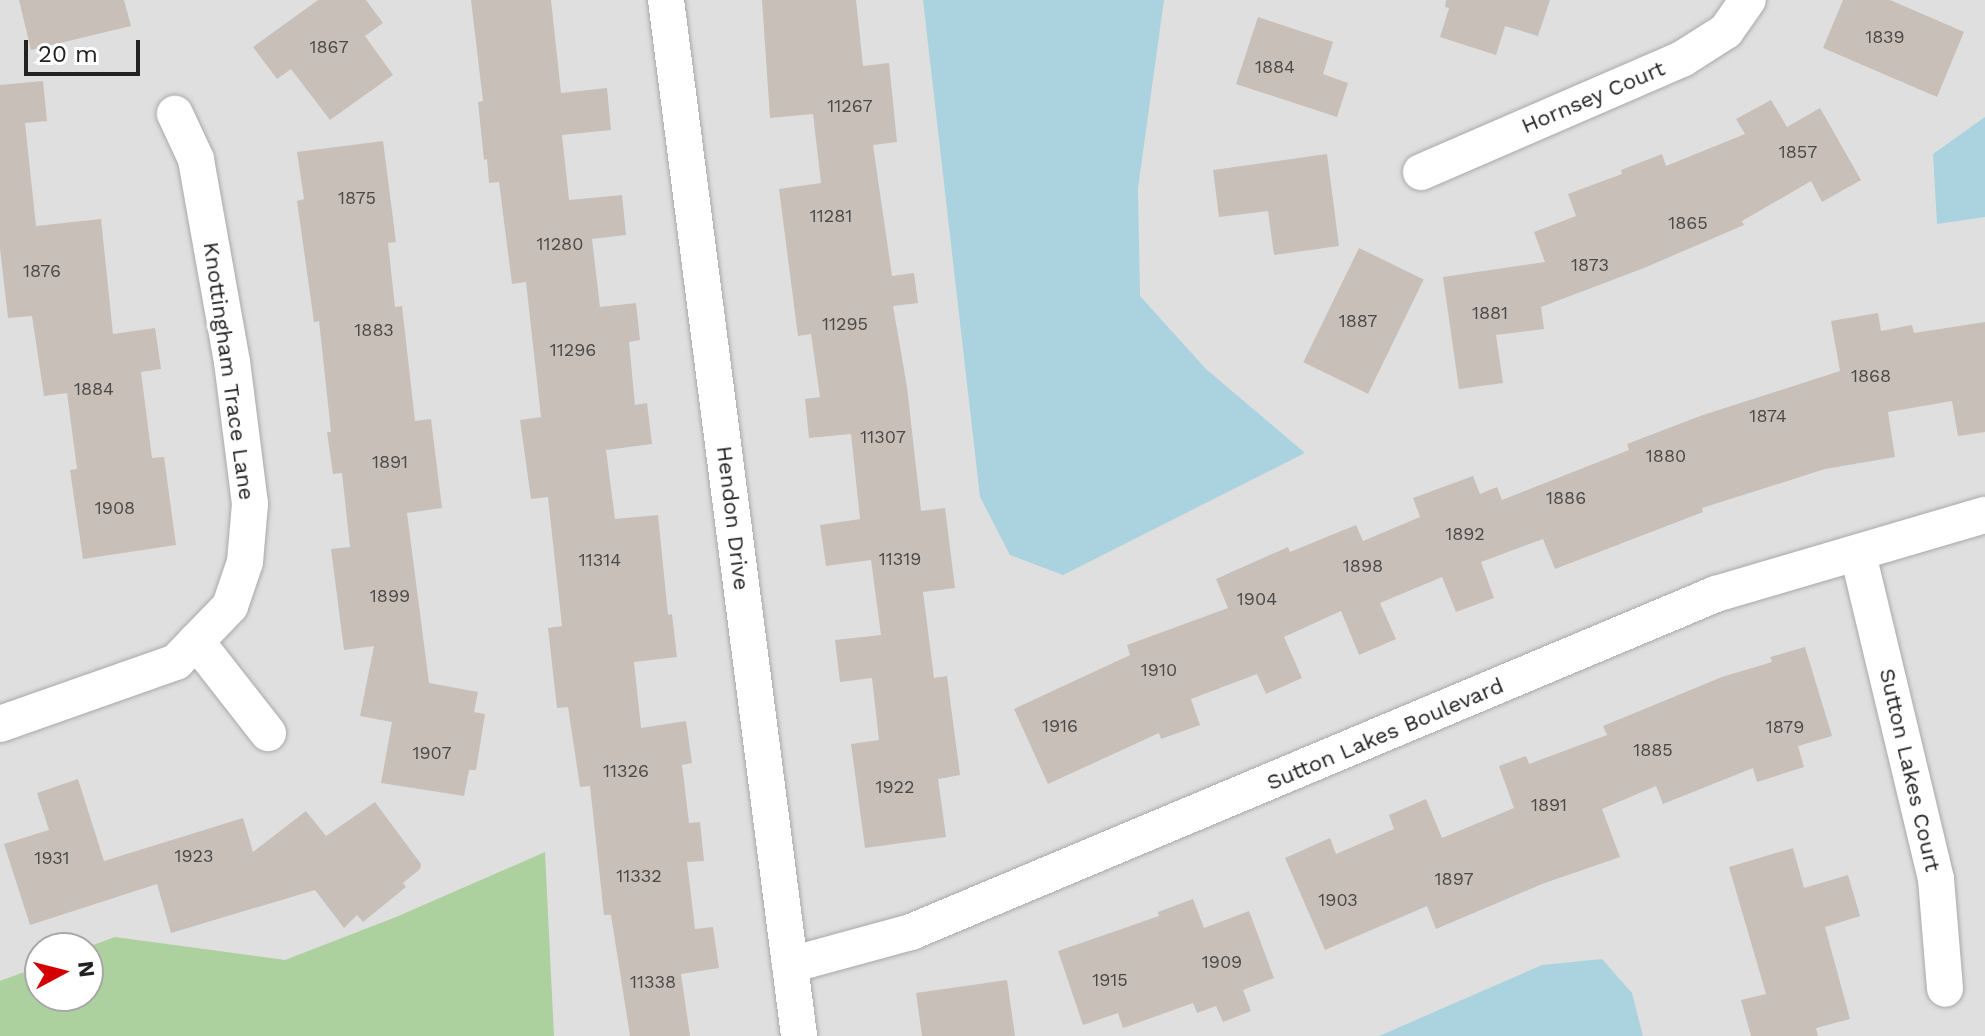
<!DOCTYPE html>
<style>
body{margin:0}
#map{position:relative;width:1985px;height:1036px;overflow:hidden;background:#f2efe9;font-family:"Work Sans",sans-serif}
div>[style]{position:absolute}
.residential>*{inset:0;background:#e0dfdf}
.forest>*{inset:0;background:#add19e}
.water>*{inset:0;background:#aad3df}
.building>*{inset:0;background:#c7bfb8;transform-origin:0 0}
.roads{filter:drop-shadow(0 0 2px #a9a9a9) drop-shadow(0 0 2px #a9a9a9)}
.minor>*{height:36px;margin:-18px;padding:0 18px;transform-origin:18px;border-radius:18px;background:#fff}
span{translate:-50% -50%;white-space:nowrap;text-align:center;line-height:1.15;-webkit-text-stroke:7px #fff;paint-order:stroke}
.number-label{font-size:18px;color:#4b4948}
.number-label span{-webkit-text-stroke-width:0}
.street-label{font-size:22px;color:#222}
.north{position:absolute;left:24px;top:932px;width:80px;height:80px;box-sizing:border-box;background:#fff;border:2px solid #a7a7a7;border-radius:50%;rotate:83deg;font-size:22px;font-weight:700;line-height:32px;text-align:center;color:#222}
.north::after{content:'';display:block;margin:auto;width:28px;height:36px;background:#d40000;clip-path:polygon(50% 0,100% 100%,50% 72%,0 100%)}
.scale{position:absolute;left:24px;top:40px;width:116px;height:36px;box-sizing:border-box;border:4px solid #222;border-top:0;padding-left:10px;font-size:24px;line-height:28px;white-space:nowrap;color:#222;-webkit-text-stroke:6px #fff;paint-order:stroke}
</style>
<div id="map">
<div class="residential">
<div style="clip-path:polygon(evenodd,0 0,1985px 0,1985px 1036px,0 1036px,0 0,40px 948px,88px 948px,88px 996px,40px 996px,40px 948px)"></div>
</div>
<div class="forest">
<div style="clip-path:polygon(545px 852px,554px 1036px,0 1036px,0 981px,40px 966px,40px 996px,88px 996px,85px 948px,115px 937px,285px 960px,396px 917px)"></div>
</div>
<div class="water">
<div style="clip-path:polygon(923px 0,1164px 0,1138px 188px,1140px 296px,1206px 369px,1305px 453px,1063px 575px,1010px 555px,980px 497px)"></div>
<div style="clip-path:polygon(1985px 117px,1985px 217px,1937px 224px,1933px 154px)"></div>
<div style="clip-path:polygon(1602px 959px,1632px 993px,1643px 1036px,1379px 1036px,1542px 965px)"></div>
</div>
<div class="building">
<div style="clip-path:polygon(19px 0,124px 0,131px 26px,31px 50px)"></div>
<div style="clip-path:polygon(318px 0,366px 0,383px 23px,365px 36px,393px 75px,330px 120px,291px 69px,277px 79px,253px 47px)"></div>
<div style="clip-path:polygon(471px 0,551px 0,561px 93px,607px 88px,611px 130px,562px 135px,569px 200px,622px 195px,626px 235px,592px 239px,600px 307px,636px 303px,640px 340px,629px 342px,635px 405px,647px 403px,652px 444px,606px 450px,615px 519px,658px 515px,668px 615px,672px 614px,677px 657px,634px 662px,641px 728px,686px 721px,692px 763px,682px 765px,689px 823px,700px 822px,704px 861px,687px 862px,695px 929px,713px 927px,719px 968px,681px 974px,690px 1036px,630px 1036px,611px 915px,604px 915px,590px 786px,580px 787px,568px 707px,557px 708px,548px 628px,562px 626px,548px 497px,531px 499px,520px 420px,541px 417px,526px 282px,512px 284px,499px 182px,489px 183px,487px 159px,484px 160px,478px 102px,483px 101px)"></div>
<div style="clip-path:polygon(762px 0,856px 0,863px 66px,889px 63px,897px 142px,873px 145px,892px 276px,914px 273px,918px 303px,893px 306px,907px 387px,921px 511px,945px 508px,955px 588px,923px 592px,934px 678px,947px 676px,960px 775px,938px 779px,946px 837px,865px 848px,851px 744px,879px 740px,872px 678px,840px 682px,835px 640px,881px 635px,871px 560px,826px 566px,820px 525px,860px 519px,851px 434px,809px 438px,805px 399px,820px 397px,811px 334px,798px 336px,779px 189px,821px 183px,813px 114px,770px 118px)"></div>
<div style="clip-path:polygon(1446px 0,1550px 0,1538px 36px,1505px 26px,1496px 55px,1440px 37px,1449px 8px,1445px 7px)"></div>
<div style="clip-path:polygon(1843px 0,1890px 0,1964px 32px,1937px 97px,1823px 48px)"></div>
<div style="clip-path:polygon(1258px 17px,1333px 42px,1323px 74px,1348px 83px,1337px 117px,1236px 84px)"></div>
<div style="clip-path:polygon(43px 81px,47px 121px,25px 123px,36px 226px,101px 219px,113px 334px,155px 328px,161px 369px,141px 372px,152px 458px,164px 457px,176px 545px,83px 559px,70px 470px,77px 469px,67px 393px,44px 396px,32px 316px,8px 318px,0 248px,0 85px)"></div>
<div style="clip-path:polygon(1771px 100px,1787px 127px,1820px 108px,1861px 180px,1822px 202px,1811px 181px,1742px 221px,1744px 225px,1644px 268px,1541px 307px,1544px 329px,1496px 335px,1503px 383px,1459px 389px,1443px 277px,1545px 262px,1534px 232px,1576px 216px,1568px 194px,1622px 174px,1621px 170px,1662px 154px,1666px 166px,1745px 134px,1736px 119px)"></div>
<div style="clip-path:polygon(383px 141px,396px 242px,388px 243px,395px 307px,402px 306px,415px 421px,431px 419px,442px 508px,407px 513px,429px 683px,478px 692px,474px 712px,485px 714px,476px 770px,469px 770px,464px 796px,381px 783px,392px 722px,360px 716px,374px 646px,344px 650px,331px 549px,350px 547px,342px 473px,333px 474px,327px 432px,331px 432px,319px 321px,314px 322px,297px 201px,304px 199px,297px 152px)"></div>
<div style="clip-path:polygon(1327px 154px,1339px 246px,1274px 255px,1268px 211px,1219px 217px,1213px 170px)"></div>
<div style="left:1359px;top:248px;width:72px;height:127px;rotate:26deg"></div>
<div style="clip-path:polygon(1878px 313px,1881px 331px,1912px 325px,1914px 333px,1985px 322px,1985px 432px,1958px 436px,1952px 401px,1888px 412px,1895px 457px,1825px 469px,1702px 508px,1703px 512px,1555px 569px,1543px 539px,1481px 562px,1494px 598px,1456px 612px,1442px 577px,1380px 603px,1396px 639px,1359px 655px,1341px 611px,1284px 637px,1302px 678px,1266px 694px,1257px 674px,1191px 699px,1200px 725px,1161px 739px,1159px 733px,1048px 784px,1014px 709px,1130px 655px,1127px 645px,1228px 608px,1216px 579px,1288px 547px,1290px 552px,1356px 525px,1363px 541px,1420px 517px,1413px 498px,1473px 476px,1480px 494px,1497px 487px,1502px 500px,1629px 450px,1627px 444px,1700px 416px,1840px 371px,1831px 321px)"></div>
<div style="clip-path:polygon(1805px 647px,1832px 736px,1798px 746px,1804px 767px,1757px 782px,1753px 768px,1663px 804px,1656px 786px,1602px 809px,1620px 857px,1542px 884px,1436px 929px,1427px 906px,1325px 950px,1285px 858px,1330px 838px,1336px 854px,1394px 829px,1389px 815px,1426px 799px,1442px 838px,1514px 808px,1499px 766px,1526px 756px,1529px 764px,1607px 735px,1603px 726px,1722px 677px,1772px 662px,1770px 657px)"></div>
<div style="clip-path:polygon(78px 779px,104px 861px,243px 818px,253px 852px,306px 811px,326px 836px,375px 802px,421px 864px,420px 869px,403px 883px,406px 887px,363px 922px,357px 915px,344px 928px,315px 890px,171px 933px,157px 884px,30px 925px,4px 844px,49px 830px,37px 793px)"></div>
<div style="clip-path:polygon(1793px 848px,1804px 888px,1848px 875px,1860px 916px,1825px 927px,1850px 1019px,1816px 1028px,1818px 1036px,1751px 1036px,1741px 1000px,1766px 994px,1729px 867px)"></div>
<div style="clip-path:polygon(1193px 899px,1204px 928px,1249px 911px,1274px 978px,1243px 990px,1251px 1011px,1223px 1022px,1216px 1006px,1197px 1013px,1193px 1003px,1123px 1028px,1118px 1013px,1083px 1025px,1058px 951px,1159px 916px,1158px 912px)"></div>
<div style="clip-path:polygon(1007px 980px,1015px 1036px,922px 1036px,916px 993px)"></div>
</div>
<div class="roads">
<div class="minor">
<div style="left:666px;top:0;width:1045px;rotate:82.68deg"></div>
<div style="left:1421px;top:172px;width:284px;rotate:-23.4deg"></div>
<div style="left:1682px;top:59px;width:52px;rotate:-32.5deg"></div>
<div style="left:1726px;top:31px;width:38px;rotate:-55deg"></div>
<div style="left:1858px;top:554px;width:334px;rotate:76.5deg"></div>
<div style="left:1936px;top:879px;width:110px;rotate:85.3deg"></div>
<div style="left:196px;top:641px;width:117px;rotate:52deg"></div>
<div style="left:0;top:724px;width:187px;rotate:-19.4deg"></div>
<div style="left:176px;top:662px;width:78px;rotate:-46deg"></div>
<div style="left:230px;top:606px;width:46px;rotate:-71.2deg"></div>
<div style="left:245px;top:562px;width:58px;rotate:-85.1deg"></div>
<div style="left:250px;top:504px;width:143px;rotate:-97.2deg"></div>
<div style="left:232px;top:362px;width:206px;rotate:-100.1deg"></div>
<div style="left:196px;top:159px;width:50px;rotate:-115deg"></div>
<div style="left:790px;top:965px;width:125px;rotate:-15.3deg"></div>
<div style="left:911px;top:932px;width:873px;rotate:-22.78deg"></div>
<div style="left:1716px;top:594px;width:280px;rotate:-16.4deg"></div>
</div>
</div>
<div class="number-label">
<span style="left:1885px;top:37px">1839</span>
<span style="left:329px;top:47px">1867</span>
<span style="left:1275px;top:67px">1884</span>
<span style="left:850px;top:106px">11267</span>
<span style="left:1798px;top:152px">1857</span>
<span style="left:357px;top:198px">1875</span>
<span style="left:831px;top:216px">11281</span>
<span style="left:1688px;top:223px">1865</span>
<span style="left:560px;top:244px">11280</span>
<span style="left:1590px;top:265px">1873</span>
<span style="left:42px;top:271px">1876</span>
<span style="left:1490px;top:313px">1881</span>
<span style="left:1358px;top:321px">1887</span>
<span style="left:845px;top:324px">11295</span>
<span style="left:374px;top:330px">1883</span>
<span style="left:573px;top:350px">11296</span>
<span style="left:1871px;top:376px">1868</span>
<span style="left:94px;top:389px">1884</span>
<span style="left:1768px;top:416px">1874</span>
<span style="left:883px;top:437px">11307</span>
<span style="left:1666px;top:456px">1880</span>
<span style="left:390px;top:462px">1891</span>
<span style="left:1566px;top:498px">1886</span>
<span style="left:115px;top:508px">1908</span>
<span style="left:1465px;top:534px">1892</span>
<span style="left:900px;top:559px">11319</span>
<span style="left:600px;top:560px">11314</span>
<span style="left:1363px;top:566px">1898</span>
<span style="left:390px;top:596px">1899</span>
<span style="left:1257px;top:599px">1904</span>
<span style="left:1159px;top:670px">1910</span>
<span style="left:1060px;top:726px">1916</span>
<span style="left:1785px;top:727px">1879</span>
<span style="left:1653px;top:750px">1885</span>
<span style="left:432px;top:753px">1907</span>
<span style="left:626px;top:771px">11326</span>
<span style="left:895px;top:787px">1922</span>
<span style="left:1549px;top:805px">1891</span>
<span style="left:194px;top:856px">1923</span>
<span style="left:52px;top:858px">1931</span>
<span style="left:639px;top:876px">11332</span>
<span style="left:1454px;top:879px">1897</span>
<span style="left:1338px;top:900px">1903</span>
<span style="left:1222px;top:962px">1909</span>
<span style="left:1110px;top:980px">1915</span>
<span style="left:653px;top:982px">11338</span>
</div>
<div class="street-label">
<span style="left:1593px;top:97px;rotate:-23deg">Hornsey Court</span>
<span style="left:229px;top:371px;rotate:82deg">Knottingham Trace Lane</span>
<span style="left:733px;top:518px;rotate:83deg">Hendon Drive</span>
<span style="left:1385px;top:734px;rotate:-23deg">Sutton Lakes Boulevard</span>
<span style="left:1910px;top:770px;rotate:77deg">Sutton Lakes Court</span>
</div>
<div class="north">N</div>
<div class="scale">20 m</div>
</div>
